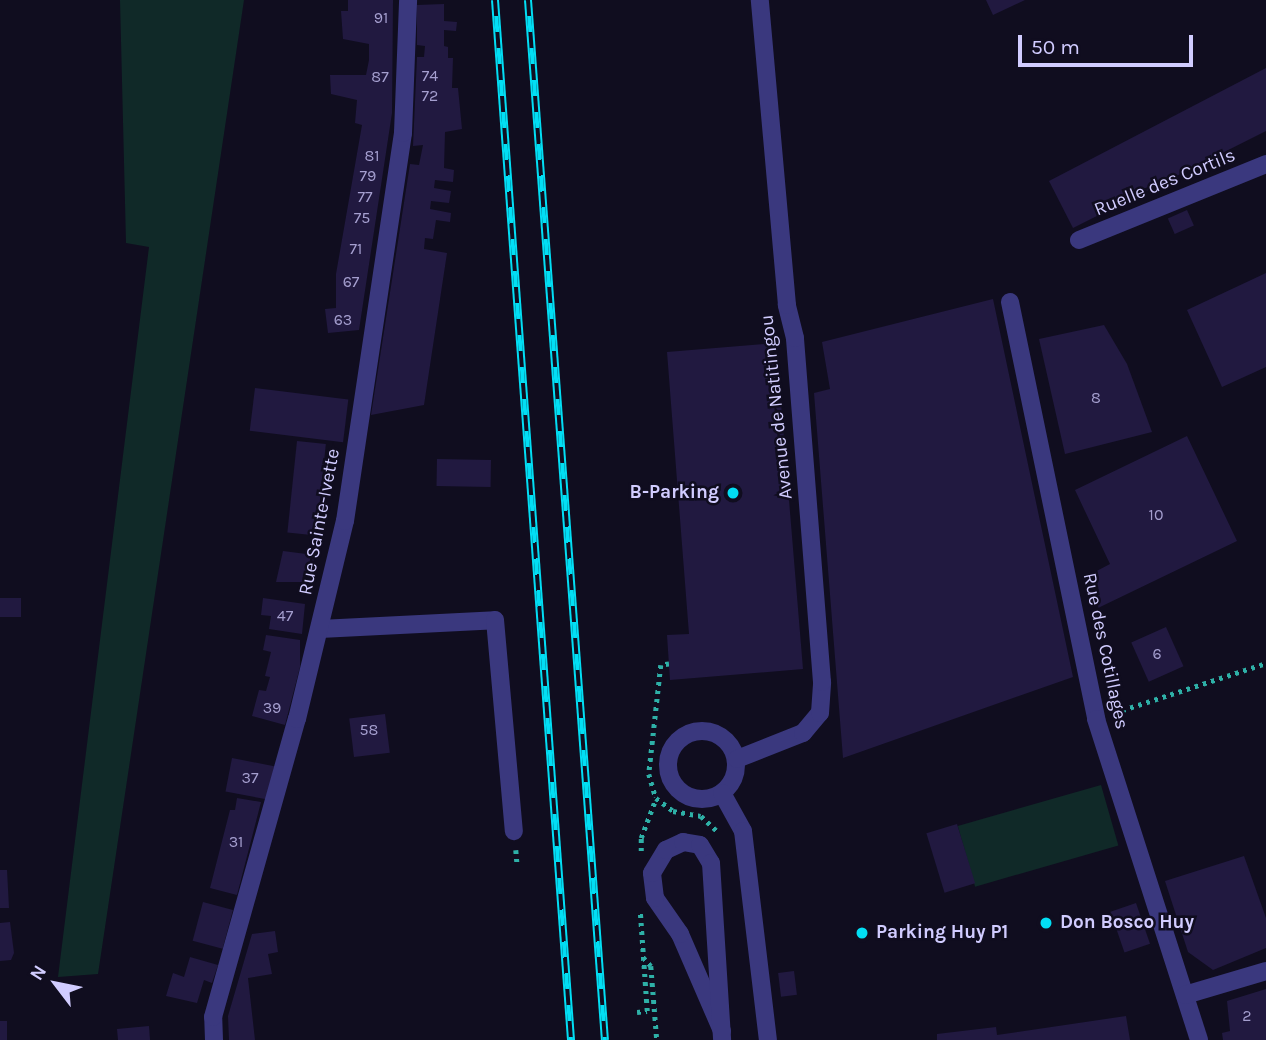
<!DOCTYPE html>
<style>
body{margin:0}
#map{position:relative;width:1266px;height:1040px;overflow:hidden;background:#100d1f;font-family:Karla,sans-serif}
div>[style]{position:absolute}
.green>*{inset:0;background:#102928;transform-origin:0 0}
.building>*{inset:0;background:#211940;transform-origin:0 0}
.path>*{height:4.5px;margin-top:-2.25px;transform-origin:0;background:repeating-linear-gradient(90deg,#2eb0a7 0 3.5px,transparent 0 8.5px)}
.minor>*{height:18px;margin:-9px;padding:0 9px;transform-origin:9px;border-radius:9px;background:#3a387e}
.minor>.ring{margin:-9px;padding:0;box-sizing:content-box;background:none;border:18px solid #3a387e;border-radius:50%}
.rail>*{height:8px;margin-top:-4px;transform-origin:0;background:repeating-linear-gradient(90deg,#100d1f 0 16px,#02def4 0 32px);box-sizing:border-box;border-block:2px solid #02def4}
.dots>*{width:19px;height:19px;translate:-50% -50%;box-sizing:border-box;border:4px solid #100d1f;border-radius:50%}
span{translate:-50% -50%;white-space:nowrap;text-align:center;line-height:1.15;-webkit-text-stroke:5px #100d1f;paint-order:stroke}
.number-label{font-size:16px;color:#a59fcf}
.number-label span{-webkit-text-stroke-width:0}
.street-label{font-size:19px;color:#d1ccff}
.poi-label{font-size:19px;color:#d1ccff;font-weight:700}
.right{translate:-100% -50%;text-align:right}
.left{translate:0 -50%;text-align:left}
.north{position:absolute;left:21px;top:949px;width:70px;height:70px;-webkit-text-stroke:5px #100d1f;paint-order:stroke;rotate:302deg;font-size:19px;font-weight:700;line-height:28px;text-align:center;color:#d1ccff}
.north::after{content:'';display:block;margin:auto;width:24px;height:32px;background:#d1ccff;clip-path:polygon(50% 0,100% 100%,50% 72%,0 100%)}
.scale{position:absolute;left:1018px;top:35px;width:175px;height:32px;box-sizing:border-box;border:4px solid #d1ccff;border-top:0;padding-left:9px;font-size:21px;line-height:24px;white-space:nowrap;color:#d1ccff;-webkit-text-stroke:5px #100d1f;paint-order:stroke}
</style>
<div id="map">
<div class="green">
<div style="clip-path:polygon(120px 0,244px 0,98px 974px,58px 977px,149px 247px,126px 243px)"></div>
<div style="left:1101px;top:785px;width:63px;height:149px;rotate:74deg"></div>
</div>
<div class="building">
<div style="clip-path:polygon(348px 0,393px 0,392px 113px,359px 330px,328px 333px,325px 309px,336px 308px,336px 274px,362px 125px,355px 123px,357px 100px,331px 94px,330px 75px,366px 75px,369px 60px,369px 44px,343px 39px,341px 11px,348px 11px)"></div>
<div style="clip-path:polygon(986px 0,1025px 0,993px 15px)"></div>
<div style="clip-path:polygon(444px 4px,444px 21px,457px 22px,456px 31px,444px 30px,444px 46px,448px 47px,448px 58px,453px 58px,452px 88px,458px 88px,462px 129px,445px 132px,444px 168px,454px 170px,453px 182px,435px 180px,434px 188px,451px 191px,449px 203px,431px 201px,430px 209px,451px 213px,450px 222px,436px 220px,433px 239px,425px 238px,424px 249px,447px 253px,424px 405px,371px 415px,410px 164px,419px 165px,423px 145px,413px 146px,417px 57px,424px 57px,425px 46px,417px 45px,417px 5px)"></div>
<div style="clip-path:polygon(1266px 68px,1266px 131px,1073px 228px,1049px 181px)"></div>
<div style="left:1187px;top:210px;width:17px;height:21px;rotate:66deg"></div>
<div style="clip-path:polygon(1266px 273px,1266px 367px,1222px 387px,1187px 310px)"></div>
<div style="clip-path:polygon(993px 299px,1073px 677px,843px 758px,814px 393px,830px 389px,822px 342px)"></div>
<div style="clip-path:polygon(1104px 325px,1127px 364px,1152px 432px,1065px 454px,1039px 339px)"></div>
<div style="clip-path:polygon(776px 343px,803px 669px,670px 680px,667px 635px,689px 634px,667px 352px)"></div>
<div style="left:255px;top:388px;width:94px;height:43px;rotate:7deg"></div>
<div style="clip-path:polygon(1187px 436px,1237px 541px,1098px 608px,1089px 575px,1110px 564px,1075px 490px)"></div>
<div style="left:297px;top:441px;width:29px;height:92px;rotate:6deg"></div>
<div style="left:437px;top:459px;width:54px;height:27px;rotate:1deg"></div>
<div style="clip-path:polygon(283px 551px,314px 555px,311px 582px,276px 582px)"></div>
<div style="left:0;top:598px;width:21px;height:19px"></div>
<div style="clip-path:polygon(263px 598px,305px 604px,302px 634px,269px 629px,271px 616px,261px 615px)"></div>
<div style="left:1166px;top:627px;width:43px;height:38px;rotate:66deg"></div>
<div style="clip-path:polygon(266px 635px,300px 640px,300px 667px,285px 725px,252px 716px,259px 690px,266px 691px,270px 677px,265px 676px,271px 652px,263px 650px)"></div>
<div style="left:385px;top:714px;width:39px;height:36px;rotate:83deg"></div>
<div style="left:232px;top:758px;width:43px;height:34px;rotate:11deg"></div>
<div style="clip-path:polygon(237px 798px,261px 802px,237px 895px,210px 888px,230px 810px,235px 810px)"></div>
<div style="left:957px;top:824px;width:62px;height:32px;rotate:73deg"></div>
<div style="clip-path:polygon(1244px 856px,1266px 918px,1266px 948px,1213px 970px,1188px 952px,1165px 881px)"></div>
<div style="clip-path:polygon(0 870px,7px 870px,9px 908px,0 908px)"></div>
<div style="left:203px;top:902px;width:31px;height:40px;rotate:15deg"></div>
<div style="left:1136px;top:903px;width:43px;height:27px;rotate:71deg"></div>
<div style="clip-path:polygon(10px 922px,14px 953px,11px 960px,0 961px,0 923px)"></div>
<div style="clip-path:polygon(275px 931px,278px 952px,268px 954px,272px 974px,248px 978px,255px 1040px,229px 1040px,228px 1016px,252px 934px)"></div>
<div style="clip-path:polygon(190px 957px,218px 965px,212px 983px,204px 980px,197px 1003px,166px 996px,173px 973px,184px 977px)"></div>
<div style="left:794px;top:971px;width:24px;height:16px;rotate:83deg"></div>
<div style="clip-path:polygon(1266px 989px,1266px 1040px,1223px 1040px,1222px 1033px,1230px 1031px,1227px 1001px)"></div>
<div style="clip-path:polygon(1126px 1016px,1130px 1040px,937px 1040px,937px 1034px,996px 1027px,997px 1035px)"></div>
<div style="left:0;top:1021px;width:7px;height:19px"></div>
<div style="clip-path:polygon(149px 1026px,150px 1040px,118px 1040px,117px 1029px)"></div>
</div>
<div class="path">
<div style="left:669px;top:664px;width:8px;rotate:173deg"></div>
<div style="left:661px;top:665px;width:110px;rotate:96.3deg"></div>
<div style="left:649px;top:774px;width:25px;rotate:74deg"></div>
<div style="left:656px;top:798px;width:21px;rotate:37deg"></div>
<div style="left:673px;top:811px;width:28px;rotate:10deg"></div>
<div style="left:701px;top:816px;width:21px;rotate:43deg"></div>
<div style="left:1114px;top:713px;width:160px;rotate:-18.2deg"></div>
<div style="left:516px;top:850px;width:12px;rotate:85deg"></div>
<div style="left:641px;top:851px;width:13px;rotate:-90deg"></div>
<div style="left:641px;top:838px;width:43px;rotate:-69.4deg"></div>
<div style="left:643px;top:957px;width:12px;rotate:48deg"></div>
<div style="left:651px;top:966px;width:74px;rotate:85.4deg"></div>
<div style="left:637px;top:1012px;width:10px;rotate:-6deg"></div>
<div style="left:647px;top:1011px;width:100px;rotate:-94deg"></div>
</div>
<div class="minor">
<div style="left:1079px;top:240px;width:202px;rotate:-22.1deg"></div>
<div style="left:1010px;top:302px;width:426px;rotate:78.3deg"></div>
<div style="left:1096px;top:719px;width:337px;rotate:72.2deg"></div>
<div style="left:320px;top:629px;width:175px;rotate:-2.9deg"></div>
<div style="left:495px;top:620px;width:212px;rotate:84.9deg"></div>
<div class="ring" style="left:668px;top:731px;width:50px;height:50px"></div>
<div style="left:737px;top:759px;width:71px;rotate:-21.5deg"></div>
<div style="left:803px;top:733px;width:26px;rotate:-50deg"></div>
<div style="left:820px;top:713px;width:31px;rotate:-86deg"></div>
<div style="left:822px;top:682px;width:345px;rotate:-94.5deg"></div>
<div style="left:795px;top:338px;width:34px;rotate:-104deg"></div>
<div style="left:787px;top:305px;width:306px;rotate:-95.1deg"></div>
<div style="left:722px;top:793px;width:43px;rotate:61.1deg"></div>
<div style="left:743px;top:831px;width:210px;rotate:83.2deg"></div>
<div style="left:1185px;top:995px;width:84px;rotate:-16.5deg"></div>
<div style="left:722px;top:1031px;width:106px;rotate:-113.4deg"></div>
<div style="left:680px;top:934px;width:44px;rotate:-124.8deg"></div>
<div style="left:655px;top:898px;width:25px;rotate:-97deg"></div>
<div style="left:652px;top:873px;width:27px;rotate:-59deg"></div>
<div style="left:666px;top:850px;width:19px;rotate:-25deg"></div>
<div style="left:683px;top:842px;width:17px;rotate:10deg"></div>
<div style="left:700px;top:845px;width:21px;rotate:59deg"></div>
<div style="left:711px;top:863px;width:177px;rotate:86.4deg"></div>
<div style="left:214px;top:1040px;width:23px;rotate:-92deg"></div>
<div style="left:213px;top:1017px;width:310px;rotate:-74.3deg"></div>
<div style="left:297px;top:719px;width:204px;rotate:-76.4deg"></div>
<div style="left:345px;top:521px;width:392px;rotate:-81.5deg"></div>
<div style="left:403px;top:133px;width:133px;rotate:-87.8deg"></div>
</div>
<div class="rail">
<div style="left:495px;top:0;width:1043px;rotate:85.82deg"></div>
<div style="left:528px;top:0;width:1043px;rotate:85.77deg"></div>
</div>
<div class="dots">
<div style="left:733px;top:493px;background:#02def4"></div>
<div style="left:1046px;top:923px;background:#02def4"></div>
<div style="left:862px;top:933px;background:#02def4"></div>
</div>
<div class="number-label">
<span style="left:381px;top:18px">91</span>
<span style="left:430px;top:76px">74</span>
<span style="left:380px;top:77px">87</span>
<span style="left:430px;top:96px">72</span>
<span style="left:372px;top:156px">81</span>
<span style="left:368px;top:176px">79</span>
<span style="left:365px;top:197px">77</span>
<span style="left:362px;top:218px">75</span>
<span style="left:356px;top:249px">71</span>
<span style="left:351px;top:282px">67</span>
<span style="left:343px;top:320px">63</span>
<span style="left:1096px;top:398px">8</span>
<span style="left:1156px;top:515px">10</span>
<span style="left:285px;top:616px">47</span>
<span style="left:1157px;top:654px">6</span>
<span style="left:272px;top:708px">39</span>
<span style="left:369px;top:730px">58</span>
<span style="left:250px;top:778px">37</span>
<span style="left:236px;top:842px">31</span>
<span style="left:1247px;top:1016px">2</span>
</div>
<div class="street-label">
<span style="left:1165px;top:183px;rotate:-22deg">Ruelle des Cortils</span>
<span style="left:777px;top:407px;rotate:-96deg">Avenue de Natitingou</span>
<span style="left:320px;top:522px;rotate:-79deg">Rue Sainte-Ivette</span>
<span style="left:1105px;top:651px;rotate:78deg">Rue des Cotillages</span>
</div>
<div class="poi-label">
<span class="right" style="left:719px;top:493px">B-Parking</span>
<span class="left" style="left:1060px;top:923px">Don Bosco Huy</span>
<span class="left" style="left:876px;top:933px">Parking Huy P1</span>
</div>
<div class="north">N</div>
<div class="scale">50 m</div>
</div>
